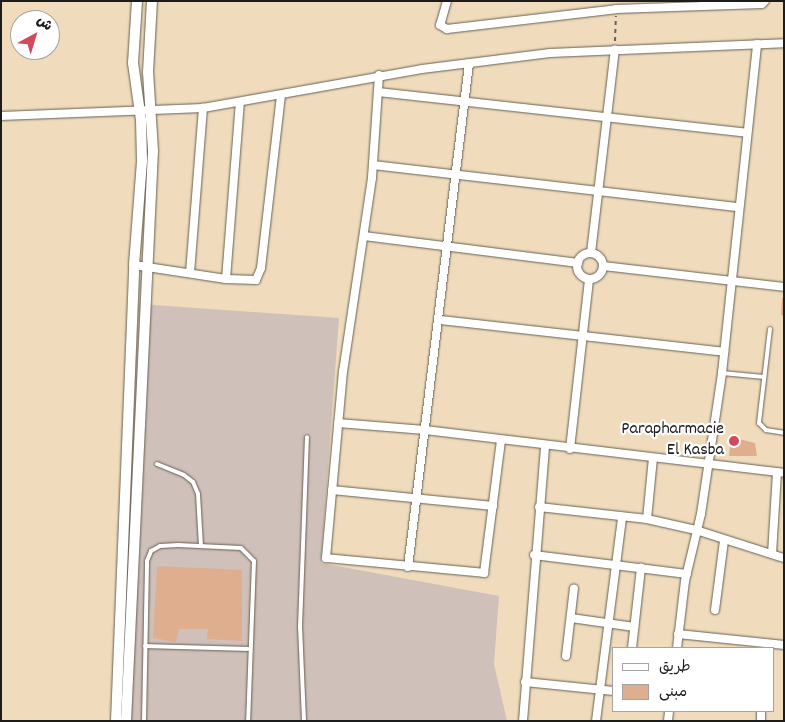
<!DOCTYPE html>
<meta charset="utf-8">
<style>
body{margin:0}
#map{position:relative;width:785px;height:722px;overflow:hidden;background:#f0dcbc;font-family:Dekko,"Playpen Sans Arabic",sans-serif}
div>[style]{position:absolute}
.industrial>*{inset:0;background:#cfc0ba}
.building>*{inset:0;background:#deae8f}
.path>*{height:2px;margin-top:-1px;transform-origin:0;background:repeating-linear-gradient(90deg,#665f54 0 4px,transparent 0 8px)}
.roads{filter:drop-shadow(0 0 1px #665f54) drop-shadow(0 0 1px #665f54)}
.service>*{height:4px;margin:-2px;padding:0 2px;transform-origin:2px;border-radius:2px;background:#fff}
.minor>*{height:8px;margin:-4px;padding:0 4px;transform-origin:4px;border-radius:4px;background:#fff}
.minor>.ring{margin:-4px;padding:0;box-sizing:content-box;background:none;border:8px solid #fff;border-radius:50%}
.tertiary>*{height:10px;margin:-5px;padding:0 5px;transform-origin:5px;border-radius:5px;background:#fff}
.dots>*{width:14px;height:14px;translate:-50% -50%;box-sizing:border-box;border:2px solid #fff;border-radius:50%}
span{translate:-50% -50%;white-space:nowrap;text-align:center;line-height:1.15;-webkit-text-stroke:4.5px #fff;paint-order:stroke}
.poi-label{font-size:18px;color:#1c1c1c}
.right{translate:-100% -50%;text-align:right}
.frame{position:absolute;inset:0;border:2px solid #1c1c1c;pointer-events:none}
.legend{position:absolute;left:612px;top:647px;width:162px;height:65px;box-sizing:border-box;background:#fff;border:1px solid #a4a4a4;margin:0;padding:6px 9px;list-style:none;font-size:15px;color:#1c1c1c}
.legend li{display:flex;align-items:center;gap:10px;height:25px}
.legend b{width:25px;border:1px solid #a4a4a4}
.north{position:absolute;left:10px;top:10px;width:50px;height:50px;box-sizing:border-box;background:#fff;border:1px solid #a4a4a4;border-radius:50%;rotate:39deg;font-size:14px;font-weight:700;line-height:20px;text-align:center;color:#1c1c1c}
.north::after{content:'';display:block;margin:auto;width:18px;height:22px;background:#d1495b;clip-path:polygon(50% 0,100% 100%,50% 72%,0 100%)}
</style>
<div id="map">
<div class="industrial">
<div style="clip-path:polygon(140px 304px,339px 318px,321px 563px,499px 596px,494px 664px,507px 721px,129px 721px)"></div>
</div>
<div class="building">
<div style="clip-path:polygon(782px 298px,784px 298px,784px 316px,781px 315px)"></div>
<div style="clip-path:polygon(731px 437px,755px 443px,757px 456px,729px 456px)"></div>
<div style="clip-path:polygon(157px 566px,242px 570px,242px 641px,207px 639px,208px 629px,179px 629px,176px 642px,153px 638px)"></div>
</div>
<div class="path">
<div style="left:615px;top:41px;width:25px;rotate:-88deg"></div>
</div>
<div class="roads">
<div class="service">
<div style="left:770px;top:329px;width:95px;rotate:96.7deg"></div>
<div style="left:759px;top:423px;width:10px;rotate:45deg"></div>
<div style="left:766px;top:430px;width:18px;rotate:9deg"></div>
<div style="left:722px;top:373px;width:42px;rotate:5.4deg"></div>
<div style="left:157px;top:464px;width:29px;rotate:22deg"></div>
<div style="left:184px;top:475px;width:11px;rotate:38deg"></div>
<div style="left:193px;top:482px;width:13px;rotate:67deg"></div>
<div style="left:198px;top:494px;width:52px;rotate:86.7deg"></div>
<div style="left:145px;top:646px;width:103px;rotate:1.7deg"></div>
<div style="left:144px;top:721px;width:160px;rotate:-88.9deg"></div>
<div style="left:147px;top:561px;width:11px;rotate:-68deg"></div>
<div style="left:151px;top:551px;width:10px;rotate:-29deg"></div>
<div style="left:160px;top:546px;width:18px;rotate:-3deg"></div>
<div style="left:178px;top:545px;width:63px;rotate:2.7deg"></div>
<div style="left:241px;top:548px;width:18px;rotate:45deg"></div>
<div style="left:254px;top:561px;width:160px;rotate:92.1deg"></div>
<div style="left:304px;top:721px;width:94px;rotate:-92.4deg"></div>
<div style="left:300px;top:627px;width:190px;rotate:-87.9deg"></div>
</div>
<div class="minor">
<div style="left:447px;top:1px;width:25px;rotate:106deg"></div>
<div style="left:440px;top:25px;width:8px;rotate:30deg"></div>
<div style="left:447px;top:29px;width:170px;rotate:-6.7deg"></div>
<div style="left:616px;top:9px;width:146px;rotate:-2deg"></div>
<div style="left:762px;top:4px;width:4px;rotate:-45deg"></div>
<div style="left:379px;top:75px;width:103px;rotate:93.9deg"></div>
<div style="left:372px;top:178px;width:195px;rotate:98.5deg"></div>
<div style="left:343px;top:371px;width:188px;rotate:95.2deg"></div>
<div style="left:326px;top:558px;width:159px;rotate:5.4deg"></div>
<div style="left:484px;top:573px;width:134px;rotate:-82.7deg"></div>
<div style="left:378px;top:92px;width:371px;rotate:6.3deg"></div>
<div style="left:1px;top:116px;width:202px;rotate:-2.3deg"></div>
<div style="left:203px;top:108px;width:222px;rotate:-10.1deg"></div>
<div style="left:422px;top:69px;width:129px;rotate:-7.1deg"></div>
<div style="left:550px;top:53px;width:234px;rotate:-2.4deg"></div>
<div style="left:373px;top:165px;width:366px;rotate:6.6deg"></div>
<div style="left:364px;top:236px;width:216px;rotate:7.2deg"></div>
<div style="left:591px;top:253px;width:205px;rotate:-83.3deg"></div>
<div class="ring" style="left:577px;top:253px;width:18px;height:18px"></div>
<div style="left:134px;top:265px;width:93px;rotate:8.7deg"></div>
<div style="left:226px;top:279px;width:30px;rotate:2deg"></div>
<div style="left:256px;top:280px;width:13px;rotate:-67deg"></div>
<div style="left:261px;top:268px;width:173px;rotate:-83.4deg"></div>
<div style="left:603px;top:266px;width:182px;rotate:6.6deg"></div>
<div style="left:190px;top:273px;width:166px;rotate:-85.5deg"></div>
<div style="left:226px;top:279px;width:177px;rotate:-85.5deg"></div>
<div style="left:440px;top:320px;width:286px;rotate:6.4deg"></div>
<div style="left:338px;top:423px;width:87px;rotate:4.6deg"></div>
<div style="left:425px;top:430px;width:362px;rotate:6.8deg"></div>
<div style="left:570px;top:449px;width:171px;rotate:-83.6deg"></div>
<div style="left:332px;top:490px;width:162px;rotate:5.7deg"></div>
<div style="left:539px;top:507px;width:109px;rotate:6.3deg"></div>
<div style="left:647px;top:519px;width:50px;rotate:12.7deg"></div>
<div style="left:696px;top:530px;width:92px;rotate:17.7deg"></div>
<div style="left:647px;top:519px;width:61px;rotate:-84.4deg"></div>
<div style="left:772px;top:554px;width:82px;rotate:-86.5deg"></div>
<div style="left:534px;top:555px;width:154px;rotate:7.1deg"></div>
<div style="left:408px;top:567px;width:507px;rotate:-83.09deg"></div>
<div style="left:715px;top:610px;width:70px;rotate:-82.6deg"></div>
<div style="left:571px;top:618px;width:64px;rotate:8.1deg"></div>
<div style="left:678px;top:634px;width:107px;rotate:5.9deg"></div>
<div style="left:632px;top:648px;width:81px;rotate:-83.6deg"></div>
<div style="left:677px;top:648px;width:67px;rotate:-83.2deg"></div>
<div style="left:685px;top:581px;width:69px;rotate:-76.6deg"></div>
<div style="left:701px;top:514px;width:143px;rotate:-81.5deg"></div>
<div style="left:722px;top:373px;width:331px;rotate:-83.9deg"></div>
<div style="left:566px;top:656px;width:68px;rotate:-83.3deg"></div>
<div style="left:525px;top:682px;width:89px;rotate:5.8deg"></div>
<div style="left:523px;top:721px;width:277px;rotate:-85.4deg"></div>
<div style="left:596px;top:721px;width:205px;rotate:-82.7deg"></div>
<div style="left:668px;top:721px;width:10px;rotate:-84deg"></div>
<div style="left:761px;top:721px;width:10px;rotate:-90deg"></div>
</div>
<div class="tertiary">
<div style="left:116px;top:721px;width:456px;rotate:-87.7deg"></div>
<div style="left:134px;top:265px;width:104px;rotate:-85.6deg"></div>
<div style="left:142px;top:161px;width:41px;rotate:-91.4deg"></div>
<div style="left:141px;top:120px;width:58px;rotate:-98deg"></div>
<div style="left:133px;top:63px;width:62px;rotate:-86.3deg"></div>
<div style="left:126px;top:721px;width:571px;rotate:-87.29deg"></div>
<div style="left:153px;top:151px;width:79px;rotate:-93.6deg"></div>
<div style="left:148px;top:72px;width:71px;rotate:-86.8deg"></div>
</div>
</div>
<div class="dots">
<div style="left:734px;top:441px;background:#d1495b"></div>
</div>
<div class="poi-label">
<span class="right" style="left:724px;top:441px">Parapharmacie<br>El Kasba</span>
</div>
<div class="frame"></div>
<ul class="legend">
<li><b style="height:6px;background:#fff"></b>طريق</li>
<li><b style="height:14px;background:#deae8f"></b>مبنى</li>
</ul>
<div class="north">ش</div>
</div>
